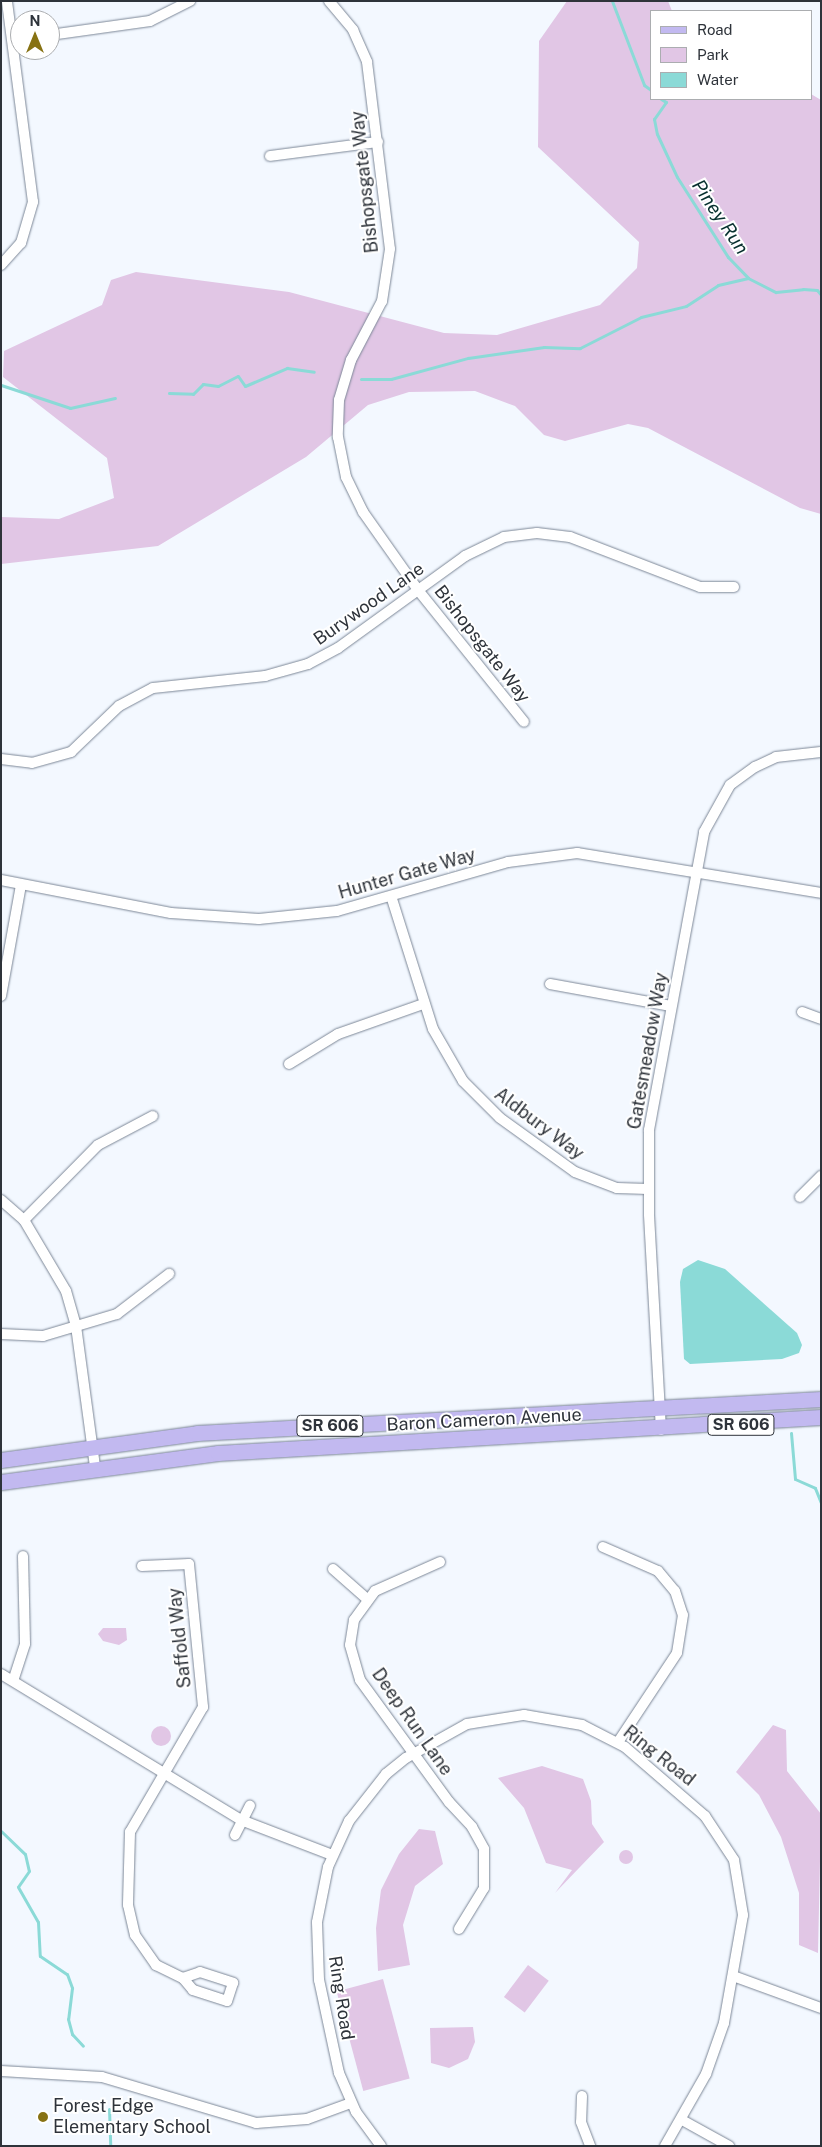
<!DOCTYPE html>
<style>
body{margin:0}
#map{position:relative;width:822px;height:2147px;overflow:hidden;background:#f3f8ff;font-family:"Public Sans",sans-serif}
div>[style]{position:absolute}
.green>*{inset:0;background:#e1c6e5;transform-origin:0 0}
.round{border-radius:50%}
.water>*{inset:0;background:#8bdad7}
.stream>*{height:3px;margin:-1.5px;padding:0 1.5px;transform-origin:1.5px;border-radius:1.5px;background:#8bdad7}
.roads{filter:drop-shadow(0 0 1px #7c8797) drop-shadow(0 0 1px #7c8797)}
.street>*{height:10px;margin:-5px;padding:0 5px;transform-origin:5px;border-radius:5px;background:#fff}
.primary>*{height:15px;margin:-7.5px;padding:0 7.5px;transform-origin:7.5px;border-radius:7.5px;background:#c2b9f0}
.dots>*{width:14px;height:14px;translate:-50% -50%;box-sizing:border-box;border:2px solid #fff;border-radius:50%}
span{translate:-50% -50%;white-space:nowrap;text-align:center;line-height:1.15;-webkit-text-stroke:4px #fff;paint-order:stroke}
.shield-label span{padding:1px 4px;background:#fff;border:1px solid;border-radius:4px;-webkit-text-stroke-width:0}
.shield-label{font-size:16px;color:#2e333a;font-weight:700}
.street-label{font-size:18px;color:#2e333a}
.poi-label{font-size:18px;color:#2e333a}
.left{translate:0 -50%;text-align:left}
.water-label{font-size:19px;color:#093130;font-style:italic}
.frame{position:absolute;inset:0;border:2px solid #2e333a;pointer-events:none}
.legend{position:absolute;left:650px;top:10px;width:162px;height:90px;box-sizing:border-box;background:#fff;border:1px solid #abadb0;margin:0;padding:6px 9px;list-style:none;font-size:15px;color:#2e333a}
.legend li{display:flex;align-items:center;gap:10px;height:25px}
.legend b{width:25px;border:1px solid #abadb0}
.north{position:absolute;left:10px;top:10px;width:50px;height:50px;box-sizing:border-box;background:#fff;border:1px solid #abadb0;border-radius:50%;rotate:0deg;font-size:14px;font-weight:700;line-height:20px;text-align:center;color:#2e333a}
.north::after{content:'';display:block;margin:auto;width:18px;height:22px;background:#877213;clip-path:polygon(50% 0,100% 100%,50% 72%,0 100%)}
</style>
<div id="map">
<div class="green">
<div style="clip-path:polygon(567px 1px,668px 1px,672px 11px,651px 11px,651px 99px,811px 99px,811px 94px,821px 100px,821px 514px,800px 508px,648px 428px,628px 424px,565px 441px,544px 435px,515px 406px,475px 391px,409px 392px,368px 405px,306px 457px,158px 546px,1px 564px,1px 517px,59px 519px,114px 498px,107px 458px,3px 377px,4px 351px,102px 305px,111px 280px,136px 272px,289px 292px,444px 333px,497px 335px,600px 305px,637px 268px,639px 242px,538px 147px,539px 41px)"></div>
<div style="clip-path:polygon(103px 1628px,126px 1628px,127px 1640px,119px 1645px,103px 1641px,98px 1634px)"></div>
<div style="clip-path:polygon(773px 1725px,786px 1730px,787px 1771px,821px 1814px,818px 1953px,799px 1945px,799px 1893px,781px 1837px,759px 1795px,736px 1772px)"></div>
<div class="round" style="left:151px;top:1726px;width:20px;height:20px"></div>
<div style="clip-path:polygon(542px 1766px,583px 1779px,591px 1801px,592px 1824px,604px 1842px,555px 1893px,572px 1870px,546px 1863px,524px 1808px,498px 1778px)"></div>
<div style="clip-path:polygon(419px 1829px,435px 1831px,443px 1864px,415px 1886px,403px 1925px,410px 1965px,378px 1971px,376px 1928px,381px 1890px,399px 1854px)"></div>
<div class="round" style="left:619px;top:1850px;width:14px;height:14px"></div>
<div style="left:528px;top:1965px;width:26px;height:40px;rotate:37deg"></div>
<div style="left:383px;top:1979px;width:103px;height:48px;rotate:75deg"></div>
<div style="clip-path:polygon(473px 2027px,475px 2042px,468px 2059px,449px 2068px,431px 2063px,430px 2028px)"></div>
</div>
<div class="water">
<div style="clip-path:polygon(698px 1260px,725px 1269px,797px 1333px,802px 1345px,799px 1353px,782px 1359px,690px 1364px,684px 1359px,680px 1282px,683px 1269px)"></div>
</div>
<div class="stream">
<div style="left:612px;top:1px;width:90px;rotate:69.1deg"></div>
<div style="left:644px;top:85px;width:9px;rotate:36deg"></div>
<div style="left:661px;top:99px;width:6px;rotate:31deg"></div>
<div style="left:666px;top:102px;width:21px;rotate:125deg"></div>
<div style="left:654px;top:119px;width:15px;rotate:79deg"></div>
<div style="left:657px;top:134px;width:47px;rotate:65.1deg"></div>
<div style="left:677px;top:177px;width:95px;rotate:57.5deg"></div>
<div style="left:728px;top:257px;width:29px;rotate:46deg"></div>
<div style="left:748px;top:278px;width:31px;rotate:27deg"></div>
<div style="left:776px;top:292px;width:27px;rotate:-6deg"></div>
<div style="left:803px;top:289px;width:14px;rotate:4deg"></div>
<div style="left:817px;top:290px;width:6px;rotate:51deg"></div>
<div style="left:361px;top:379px;width:30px"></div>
<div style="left:391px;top:379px;width:80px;rotate:-15.3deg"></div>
<div style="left:468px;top:358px;width:77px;rotate:-8.2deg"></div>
<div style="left:544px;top:347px;width:36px;rotate:2deg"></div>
<div style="left:580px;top:348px;width:68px;rotate:-26.9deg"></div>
<div style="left:641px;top:317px;width:46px;rotate:-13.7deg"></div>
<div style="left:686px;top:306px;width:38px;rotate:-33deg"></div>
<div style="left:718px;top:285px;width:31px;rotate:-13deg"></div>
<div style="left:1px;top:385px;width:73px;rotate:18.4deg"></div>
<div style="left:70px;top:408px;width:46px;rotate:-12.5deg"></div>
<div style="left:169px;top:393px;width:24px;rotate:2deg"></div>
<div style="left:193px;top:394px;width:14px;rotate:-45deg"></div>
<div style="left:203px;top:384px;width:15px;rotate:8deg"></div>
<div style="left:218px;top:386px;width:22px;rotate:-27deg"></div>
<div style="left:238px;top:376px;width:12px;rotate:55deg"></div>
<div style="left:245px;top:386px;width:46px;rotate:-23.2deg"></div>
<div style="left:287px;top:368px;width:27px;rotate:8deg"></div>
<div style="left:791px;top:1433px;width:46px;rotate:85deg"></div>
<div style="left:795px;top:1479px;width:22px;rotate:24deg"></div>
<div style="left:815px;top:1488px;width:16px;rotate:68deg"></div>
<div style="left:1px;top:1831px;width:33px;rotate:44deg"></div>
<div style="left:25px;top:1854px;width:17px;rotate:77deg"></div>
<div style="left:29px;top:1871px;width:19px;rotate:125deg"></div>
<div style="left:18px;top:1887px;width:40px;rotate:60.3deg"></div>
<div style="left:38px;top:1922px;width:34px;rotate:87deg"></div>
<div style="left:40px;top:1956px;width:32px;rotate:34deg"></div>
<div style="left:67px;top:1974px;width:15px;rotate:70deg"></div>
<div style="left:72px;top:1988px;width:31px;rotate:97deg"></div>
<div style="left:68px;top:2019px;width:16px;rotate:75deg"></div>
<div style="left:72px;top:2034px;width:16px;rotate:47deg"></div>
<div style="left:109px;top:2109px;width:37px;rotate:88deg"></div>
</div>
<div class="roads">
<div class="street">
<div style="left:329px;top:1px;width:38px;rotate:50deg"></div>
<div style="left:353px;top:30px;width:35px;rotate:66deg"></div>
<div style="left:367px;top:62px;width:188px;rotate:83deg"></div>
<div style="left:390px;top:249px;width:53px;rotate:98.7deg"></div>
<div style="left:382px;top:301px;width:67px;rotate:117.7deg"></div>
<div style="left:351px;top:360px;width:42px;rotate:106.7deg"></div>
<div style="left:339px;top:400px;width:37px;rotate:92deg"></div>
<div style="left:338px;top:437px;width:41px;rotate:78.7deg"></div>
<div style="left:346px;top:477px;width:39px;rotate:64deg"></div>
<div style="left:363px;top:512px;width:95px;rotate:54.8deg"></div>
<div style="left:418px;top:590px;width:169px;rotate:51.2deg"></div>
<div style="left:50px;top:35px;width:101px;rotate:-8deg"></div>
<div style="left:150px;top:21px;width:45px;rotate:-26.6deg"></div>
<div style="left:270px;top:156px;width:109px;rotate:-7.4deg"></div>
<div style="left:1px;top:265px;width:30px;rotate:-48deg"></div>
<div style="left:21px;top:243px;width:43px;rotate:-73.7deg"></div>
<div style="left:33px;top:202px;width:203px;rotate:-97.4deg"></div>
<div style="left:1px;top:759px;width:31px;rotate:7deg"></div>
<div style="left:32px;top:763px;width:41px;rotate:-15.8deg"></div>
<div style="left:71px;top:752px;width:66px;rotate:-43.8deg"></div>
<div style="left:119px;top:706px;width:38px;rotate:-28deg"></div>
<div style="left:153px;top:688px;width:113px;rotate:-6.1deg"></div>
<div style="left:265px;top:676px;width:45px;rotate:-15.6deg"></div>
<div style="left:308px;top:664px;width:34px;rotate:-28deg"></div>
<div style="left:338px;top:648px;width:157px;rotate:-35.9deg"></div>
<div style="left:465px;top:556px;width:43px;rotate:-26deg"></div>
<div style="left:504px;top:537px;width:33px;rotate:-7deg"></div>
<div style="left:537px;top:533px;width:33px;rotate:7deg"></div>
<div style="left:570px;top:537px;width:139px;rotate:21deg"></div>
<div style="left:700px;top:587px;width:34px"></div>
<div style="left:1px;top:880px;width:173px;rotate:11deg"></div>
<div style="left:171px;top:913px;width:88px;rotate:3.9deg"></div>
<div style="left:259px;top:919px;width:78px;rotate:-5.9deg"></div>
<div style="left:337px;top:911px;width:178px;rotate:-16deg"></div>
<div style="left:508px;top:862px;width:70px;rotate:-7.4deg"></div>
<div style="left:577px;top:853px;width:247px;rotate:9.3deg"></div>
<div style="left:392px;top:899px;width:136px;rotate:72.5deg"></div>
<div style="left:433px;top:1029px;width:60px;rotate:60deg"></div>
<div style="left:463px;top:1081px;width:52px;rotate:45deg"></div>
<div style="left:500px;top:1118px;width:92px;rotate:35.8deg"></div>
<div style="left:575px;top:1172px;width:45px;rotate:20.9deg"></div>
<div style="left:617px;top:1188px;width:31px;rotate:2deg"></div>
<div style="left:550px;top:984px;width:123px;rotate:10.3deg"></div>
<div style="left:1px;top:996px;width:113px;rotate:-79.8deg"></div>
<div style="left:802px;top:1012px;width:20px;rotate:20deg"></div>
<div style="left:289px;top:1064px;width:57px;rotate:-31.5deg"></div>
<div style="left:338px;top:1034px;width:90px;rotate:-19.4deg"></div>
<div style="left:800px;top:1197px;width:30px;rotate:-45deg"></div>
<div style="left:1px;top:1200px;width:30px;rotate:41deg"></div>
<div style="left:24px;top:1220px;width:82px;rotate:59.4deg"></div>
<div style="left:66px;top:1291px;width:36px;rotate:74deg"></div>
<div style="left:76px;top:1326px;width:141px;rotate:82.3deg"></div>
<div style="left:24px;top:1220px;width:105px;rotate:-45.4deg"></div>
<div style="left:98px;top:1145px;width:62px;rotate:-27.8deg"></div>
<div style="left:1px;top:1334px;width:42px;rotate:2.7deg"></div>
<div style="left:43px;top:1336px;width:77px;rotate:-16.6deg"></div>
<div style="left:117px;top:1314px;width:66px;rotate:-37.6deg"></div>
<div style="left:661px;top:1430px;width:216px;rotate:-93.2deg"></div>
<div style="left:649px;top:1214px;width:84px;rotate:-90deg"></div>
<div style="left:649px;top:1130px;width:303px;rotate:-79.5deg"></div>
<div style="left:704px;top:832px;width:54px;rotate:-61deg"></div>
<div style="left:730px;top:785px;width:31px;rotate:-36deg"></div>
<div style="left:755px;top:767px;width:23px;rotate:-25deg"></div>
<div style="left:776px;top:757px;width:45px;rotate:-6.3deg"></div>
<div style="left:603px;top:1547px;width:60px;rotate:23.6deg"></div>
<div style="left:658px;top:1571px;width:26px;rotate:50deg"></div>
<div style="left:675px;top:1591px;width:25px;rotate:72deg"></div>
<div style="left:683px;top:1615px;width:38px;rotate:99deg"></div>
<div style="left:677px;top:1653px;width:107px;rotate:123.5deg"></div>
<div style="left:440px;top:1562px;width:71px;rotate:156deg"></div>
<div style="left:375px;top:1591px;width:36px;rotate:126deg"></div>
<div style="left:354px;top:1620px;width:25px;rotate:99deg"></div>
<div style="left:350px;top:1645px;width:36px;rotate:74deg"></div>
<div style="left:360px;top:1680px;width:151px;rotate:53.9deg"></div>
<div style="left:449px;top:1802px;width:34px;rotate:47deg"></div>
<div style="left:472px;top:1827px;width:25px;rotate:61deg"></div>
<div style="left:484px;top:1849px;width:39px;rotate:90deg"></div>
<div style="left:484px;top:1888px;width:48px;rotate:121.4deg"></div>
<div style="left:142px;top:1566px;width:47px;rotate:-2.4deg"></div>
<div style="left:189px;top:1564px;width:144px;rotate:84.4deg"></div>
<div style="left:203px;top:1707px;width:145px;rotate:120.3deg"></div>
<div style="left:130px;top:1832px;width:73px;rotate:91.6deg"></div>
<div style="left:128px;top:1905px;width:31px;rotate:77deg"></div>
<div style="left:135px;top:1935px;width:37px;rotate:55deg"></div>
<div style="left:156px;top:1965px;width:30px;rotate:26deg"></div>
<div style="left:183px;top:1978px;width:18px;rotate:-19deg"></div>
<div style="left:200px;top:1972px;width:35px;rotate:18deg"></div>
<div style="left:233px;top:1983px;width:19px;rotate:108deg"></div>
<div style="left:227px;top:2001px;width:36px;rotate:-162deg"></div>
<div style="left:193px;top:1990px;width:16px;rotate:-130deg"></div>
<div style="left:333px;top:1569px;width:45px;rotate:41.4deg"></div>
<div style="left:1px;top:1674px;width:281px;rotate:31.3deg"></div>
<div style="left:241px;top:1820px;width:97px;rotate:21deg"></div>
<div style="left:14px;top:1678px;width:36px;rotate:-72deg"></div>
<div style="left:25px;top:1644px;width:88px;rotate:-91.3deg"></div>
<div style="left:235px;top:1835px;width:33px;rotate:-63deg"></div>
<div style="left:733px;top:1976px;width:94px;rotate:20deg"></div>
<div style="left:1px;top:2071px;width:101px;rotate:3.4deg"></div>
<div style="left:102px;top:2077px;width:161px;rotate:16.6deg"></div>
<div style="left:256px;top:2123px;width:51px;rotate:-4.5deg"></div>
<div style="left:307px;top:2119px;width:47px;rotate:-20deg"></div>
<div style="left:582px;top:2096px;width:26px;rotate:92deg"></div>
<div style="left:581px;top:2122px;width:26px;rotate:69deg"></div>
<div style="left:682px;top:2120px;width:54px;rotate:29deg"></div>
<div style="left:381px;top:2146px;width:42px;rotate:-126.3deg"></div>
<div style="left:356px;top:2112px;width:43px;rotate:-113.6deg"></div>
<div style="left:339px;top:2073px;width:95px;rotate:-102.1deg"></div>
<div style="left:319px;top:1980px;width:58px;rotate:-92deg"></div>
<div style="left:317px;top:1922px;width:56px;rotate:-78.7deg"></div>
<div style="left:328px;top:1867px;width:51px;rotate:-65.5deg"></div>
<div style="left:349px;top:1821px;width:60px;rotate:-51.8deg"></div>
<div style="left:386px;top:1774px;width:26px;rotate:-39deg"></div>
<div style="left:406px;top:1758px;width:70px;rotate:-29.1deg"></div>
<div style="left:467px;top:1724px;width:58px;rotate:-9deg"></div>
<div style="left:524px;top:1715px;width:59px;rotate:9.8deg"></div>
<div style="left:582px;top:1725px;width:48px;rotate:27.1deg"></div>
<div style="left:625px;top:1747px;width:106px;rotate:40.8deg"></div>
<div style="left:705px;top:1816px;width:53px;rotate:56.6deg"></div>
<div style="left:734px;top:1860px;width:56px;rotate:80.7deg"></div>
<div style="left:743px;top:1915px;width:110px;rotate:100deg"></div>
<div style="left:724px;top:2023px;width:54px;rotate:109.4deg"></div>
<div style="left:706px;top:2074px;width:83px;rotate:119.7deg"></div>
</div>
<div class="primary">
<div style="left:1px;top:1460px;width:198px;rotate:-7.8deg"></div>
<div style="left:197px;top:1433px;width:625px;rotate:-3.12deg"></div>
<div style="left:1px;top:1482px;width:219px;rotate:-7.6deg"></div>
<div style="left:218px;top:1453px;width:604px;rotate:-3.42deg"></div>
</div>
</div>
<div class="dots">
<div style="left:43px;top:2117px;background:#877213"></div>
</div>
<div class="shield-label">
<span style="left:741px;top:1425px">SR 606</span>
<span style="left:330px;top:1426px">SR 606</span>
</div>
<div class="street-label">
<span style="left:365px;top:182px;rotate:-96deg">Bishopsgate Way</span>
<span style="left:369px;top:604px;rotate:-35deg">Burywood Lane</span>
<span style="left:482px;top:644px;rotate:52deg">Bishopsgate Way</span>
<span style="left:407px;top:874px;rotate:-16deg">Hunter Gate Way</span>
<span style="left:648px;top:1051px;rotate:-80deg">Gatesmeadow Way</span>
<span style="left:539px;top:1124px;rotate:37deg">Aldbury Way</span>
<span style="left:484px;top:1420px;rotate:-3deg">Baron Cameron Avenue</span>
<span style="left:180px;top:1638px;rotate:-96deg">Saffold Way</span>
<span style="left:412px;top:1722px;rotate:55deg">Deep Run Lane</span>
<span style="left:659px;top:1756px;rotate:38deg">Ring Road</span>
<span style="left:341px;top:1998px;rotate:81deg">Ring Road</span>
</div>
<div class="poi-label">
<span class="left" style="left:53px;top:2117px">Forest Edge<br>Elementary School</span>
</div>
<div class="water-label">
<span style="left:720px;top:217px;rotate:56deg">Piney Run</span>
</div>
<div class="frame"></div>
<ul class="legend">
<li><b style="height:6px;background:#c2b9f0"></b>Road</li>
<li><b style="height:14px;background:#e1c6e5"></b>Park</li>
<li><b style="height:14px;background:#8bdad7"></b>Water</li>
</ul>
<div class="north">N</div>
</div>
